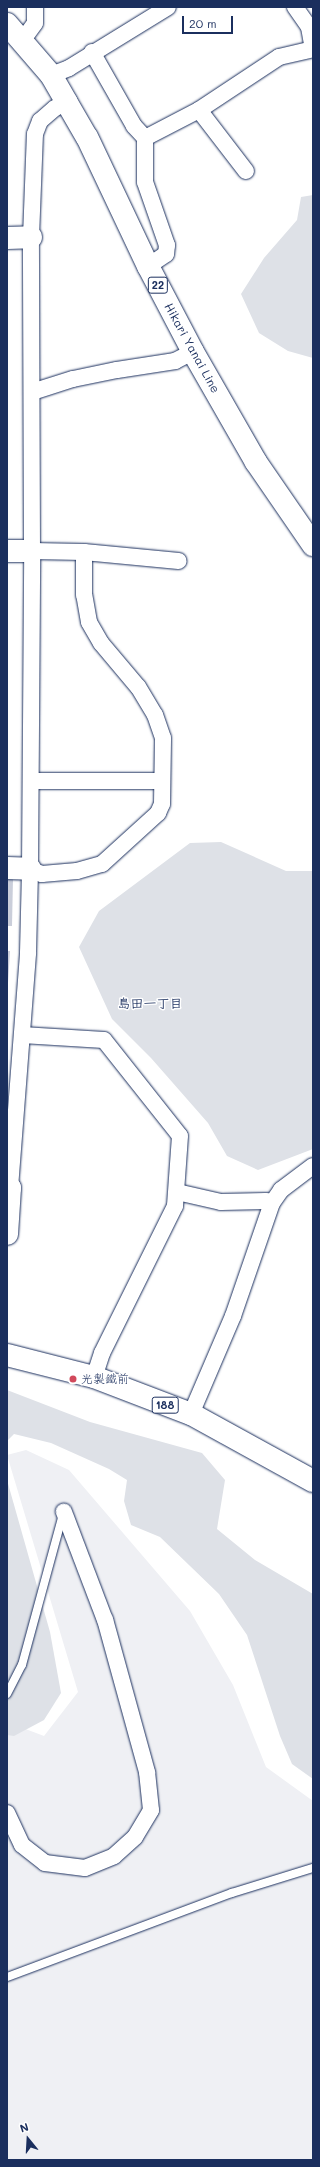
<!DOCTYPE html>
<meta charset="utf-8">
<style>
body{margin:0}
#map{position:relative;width:320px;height:2167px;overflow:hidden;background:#fff;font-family:Mali,"Klee One",sans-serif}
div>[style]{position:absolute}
.built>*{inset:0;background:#eff0f4}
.green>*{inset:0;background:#dee1e7}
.building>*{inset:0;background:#caceda}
.roads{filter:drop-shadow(0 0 1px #1b2f5e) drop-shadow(0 0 1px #1b2f5e)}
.lane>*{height:8px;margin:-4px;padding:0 4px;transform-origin:4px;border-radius:4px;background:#fff}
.street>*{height:16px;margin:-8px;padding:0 8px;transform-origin:8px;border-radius:8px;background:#fff}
.secondary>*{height:22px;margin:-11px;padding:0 11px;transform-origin:11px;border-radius:11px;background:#fff}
.primary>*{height:22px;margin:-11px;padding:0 11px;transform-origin:11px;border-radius:11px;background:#fff}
.highway>*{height:22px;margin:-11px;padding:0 11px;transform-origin:11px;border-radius:11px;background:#fff}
.dots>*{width:11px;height:11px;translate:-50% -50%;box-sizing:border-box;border:2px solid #fff;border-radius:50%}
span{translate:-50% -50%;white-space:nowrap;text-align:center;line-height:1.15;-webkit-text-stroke:3px #fff;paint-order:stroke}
.shield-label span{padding:1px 3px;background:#fff;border:1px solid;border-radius:3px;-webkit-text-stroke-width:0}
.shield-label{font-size:11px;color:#1b2f5e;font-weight:700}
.street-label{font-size:12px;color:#1b2f5e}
.poi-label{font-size:12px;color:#1b2f5e}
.left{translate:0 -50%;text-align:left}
.neighbourhood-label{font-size:13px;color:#1b2f5e;font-weight:700}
.frame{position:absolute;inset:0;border:8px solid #1b2f5e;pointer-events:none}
.north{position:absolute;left:8px;top:2119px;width:40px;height:40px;-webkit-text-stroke:3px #fff;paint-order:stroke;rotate:342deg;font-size:11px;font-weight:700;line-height:16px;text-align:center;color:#1b2f5e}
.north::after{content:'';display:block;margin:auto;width:14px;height:18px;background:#1b2f5e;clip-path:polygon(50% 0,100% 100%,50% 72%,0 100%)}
.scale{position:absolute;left:182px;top:16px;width:51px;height:18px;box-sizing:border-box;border:2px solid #1b2f5e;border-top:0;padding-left:5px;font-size:12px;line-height:14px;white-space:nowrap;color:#1b2f5e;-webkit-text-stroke:3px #fff;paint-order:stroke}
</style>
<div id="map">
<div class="built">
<div style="clip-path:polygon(26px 1450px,69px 1470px,190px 1611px,233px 1685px,266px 1767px,313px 1801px,313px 2160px,7px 2160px,7px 1722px,44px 1736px,78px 1692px,7px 1455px)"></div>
</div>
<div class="green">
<div style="clip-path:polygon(313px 195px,313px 358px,288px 351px,259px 333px,241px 294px,264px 258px,297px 220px,301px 197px)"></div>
<div style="clip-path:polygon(221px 842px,286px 871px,313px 871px,313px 1149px,258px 1170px,227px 1156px,208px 1123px,151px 1058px,112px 1019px,79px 947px,99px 911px,190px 843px)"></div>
<div style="clip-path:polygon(7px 1390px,90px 1422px,202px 1453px,225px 1480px,217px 1529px,255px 1560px,313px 1594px,313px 1779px,292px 1764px,280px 1736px,247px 1635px,219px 1594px,160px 1537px,131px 1525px,124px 1501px,127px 1480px,109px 1469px,51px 1443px,14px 1434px,7px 1441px)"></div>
<div style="clip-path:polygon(7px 1480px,50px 1632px,61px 1693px,44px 1720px,14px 1736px,7px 1735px)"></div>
</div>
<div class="building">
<div style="clip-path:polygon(7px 878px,13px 878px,12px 926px,7px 926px)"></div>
<div style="clip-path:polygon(7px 951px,10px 951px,8px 983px,7px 983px)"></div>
</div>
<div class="roads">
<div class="lane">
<div style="left:7px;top:1694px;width:33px;rotate:-63deg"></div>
<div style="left:22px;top:1665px;width:156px;rotate:-74.8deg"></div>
<div style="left:7px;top:1977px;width:240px;rotate:-20.5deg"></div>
<div style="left:232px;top:1893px;width:85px;rotate:-17.2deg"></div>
</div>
<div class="street">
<div style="left:295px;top:7px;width:24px;rotate:55deg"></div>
<div style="left:309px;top:27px;width:22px;rotate:80deg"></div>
<div style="left:22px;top:41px;width:22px;rotate:-54deg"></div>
<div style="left:35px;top:23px;width:16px;rotate:-90deg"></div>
<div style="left:92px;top:52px;width:85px;rotate:60.4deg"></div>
<div style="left:134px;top:126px;width:16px;rotate:47deg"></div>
<div style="left:145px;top:138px;width:44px;rotate:90deg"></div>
<div style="left:145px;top:182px;width:67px;rotate:70.8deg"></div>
<div style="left:167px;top:245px;width:9px;rotate:96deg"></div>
<div style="left:166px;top:254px;width:22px;rotate:146deg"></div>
<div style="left:51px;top:75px;width:19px;rotate:-21deg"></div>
<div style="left:69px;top:68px;width:116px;rotate:-31.6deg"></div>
<div style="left:199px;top:110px;width:77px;rotate:52.4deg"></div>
<div style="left:145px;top:138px;width:61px;rotate:-27.4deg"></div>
<div style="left:199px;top:110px;width:96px;rotate:-33.5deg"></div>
<div style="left:279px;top:57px;width:35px;rotate:-13deg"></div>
<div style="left:32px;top:392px;width:43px;rotate:-17.6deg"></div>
<div style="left:73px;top:379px;width:45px;rotate:-11.6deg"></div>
<div style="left:117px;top:370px;width:59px;rotate:-8.8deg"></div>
<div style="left:175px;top:361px;width:20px;rotate:-27deg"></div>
<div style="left:32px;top:551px;width:52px;rotate:1.1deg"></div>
<div style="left:84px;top:552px;width:95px;rotate:5.4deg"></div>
<div style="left:32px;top:781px;width:130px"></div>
<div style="left:30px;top:869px;width:13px;rotate:23deg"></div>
<div style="left:42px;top:874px;width:35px;rotate:-5deg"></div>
<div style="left:77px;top:871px;width:26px;rotate:-16deg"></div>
<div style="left:102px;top:864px;width:76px;rotate:-42.3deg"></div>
<div style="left:158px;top:813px;width:10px;rotate:-66deg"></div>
<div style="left:162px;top:804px;width:66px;rotate:-89.1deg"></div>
<div style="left:163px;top:738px;width:24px;rotate:-109deg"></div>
<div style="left:155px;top:715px;width:33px;rotate:-121deg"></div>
<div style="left:138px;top:687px;width:57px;rotate:-130.1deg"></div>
<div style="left:101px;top:643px;width:24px;rotate:-120deg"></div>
<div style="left:89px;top:622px;width:27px;rotate:-100deg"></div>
<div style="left:84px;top:595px;width:43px;rotate:-90deg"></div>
<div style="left:22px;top:1035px;width:82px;rotate:3.5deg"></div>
<div style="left:104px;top:1040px;width:122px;rotate:51.6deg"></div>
<div style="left:180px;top:1136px;width:70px;rotate:94.1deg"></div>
<div style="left:175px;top:1206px;width:164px;rotate:116.4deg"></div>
<div style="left:102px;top:1353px;width:25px;rotate:108deg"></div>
<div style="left:10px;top:1188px;width:236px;rotate:-85.6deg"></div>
<div style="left:28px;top:953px;width:84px;rotate:-88.6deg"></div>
<div style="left:30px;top:869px;width:318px;rotate:-89.6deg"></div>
<div style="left:32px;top:551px;width:314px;rotate:-90.2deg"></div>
<div style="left:31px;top:237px;width:103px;rotate:-87.8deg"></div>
<div style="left:35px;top:134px;width:14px;rotate:-69deg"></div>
<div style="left:40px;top:121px;width:20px;rotate:-41deg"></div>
<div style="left:55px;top:108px;width:13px;rotate:-23deg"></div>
<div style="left:177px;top:1192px;width:45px;rotate:12.8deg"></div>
<div style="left:221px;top:1202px;width:45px;rotate:-1.3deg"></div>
<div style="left:266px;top:1201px;width:6px;rotate:18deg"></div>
<div style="left:191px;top:1414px;width:107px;rotate:-66.8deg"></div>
<div style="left:233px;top:1316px;width:120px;rotate:-71deg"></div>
<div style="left:272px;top:1203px;width:16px;rotate:-55deg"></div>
<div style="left:281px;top:1190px;width:40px;rotate:-37deg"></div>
<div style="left:7px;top:1813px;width:35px;rotate:65deg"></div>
<div style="left:22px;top:1845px;width:29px;rotate:38deg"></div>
<div style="left:45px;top:1863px;width:40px;rotate:7.1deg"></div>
<div style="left:85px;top:1868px;width:31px;rotate:-22deg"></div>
<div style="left:114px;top:1856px;width:28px;rotate:-42deg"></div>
<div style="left:135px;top:1837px;width:31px;rotate:-59deg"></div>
<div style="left:151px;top:1810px;width:38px;rotate:-96deg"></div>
<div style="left:147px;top:1772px;width:158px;rotate:-105.4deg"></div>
<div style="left:105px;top:1620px;width:116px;rotate:-110.8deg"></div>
</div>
<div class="secondary">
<div style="left:7px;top:238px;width:24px;rotate:-2deg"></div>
<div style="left:7px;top:551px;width:25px"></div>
<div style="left:7px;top:868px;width:23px;rotate:2deg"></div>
<div style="left:7px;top:1188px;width:3px"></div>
<div style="left:10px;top:1188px;width:46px;rotate:93.7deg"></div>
</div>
<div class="primary">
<div style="left:7px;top:24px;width:67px;rotate:49.2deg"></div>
<div style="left:51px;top:75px;width:32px;rotate:60deg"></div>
<div style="left:67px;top:103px;width:39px;rotate:60deg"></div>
<div style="left:87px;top:137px;width:143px;rotate:64.7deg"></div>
<div style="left:148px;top:266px;width:97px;rotate:62.4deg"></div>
<div style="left:193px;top:352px;width:127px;rotate:60.2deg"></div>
<div style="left:256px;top:462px;width:101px;rotate:55.5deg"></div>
</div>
<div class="highway">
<div style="left:7px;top:1355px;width:90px;rotate:14.2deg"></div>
<div style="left:94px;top:1377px;width:104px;rotate:20.9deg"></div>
<div style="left:191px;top:1414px;width:139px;rotate:28.8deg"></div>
</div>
</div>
<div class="dots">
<div style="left:73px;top:1379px;background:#d1495b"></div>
</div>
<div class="shield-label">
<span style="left:158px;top:285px">22</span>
<span style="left:165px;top:1405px">188</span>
</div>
<div class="street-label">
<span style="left:192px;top:348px;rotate:61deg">Hikari Yanai Line</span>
</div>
<div class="poi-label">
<span class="left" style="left:81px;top:1379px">光製鐵前</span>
</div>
<div class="neighbourhood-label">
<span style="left:150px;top:1003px">島田一丁目</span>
</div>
<div class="frame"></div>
<div class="north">N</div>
<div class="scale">20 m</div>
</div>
